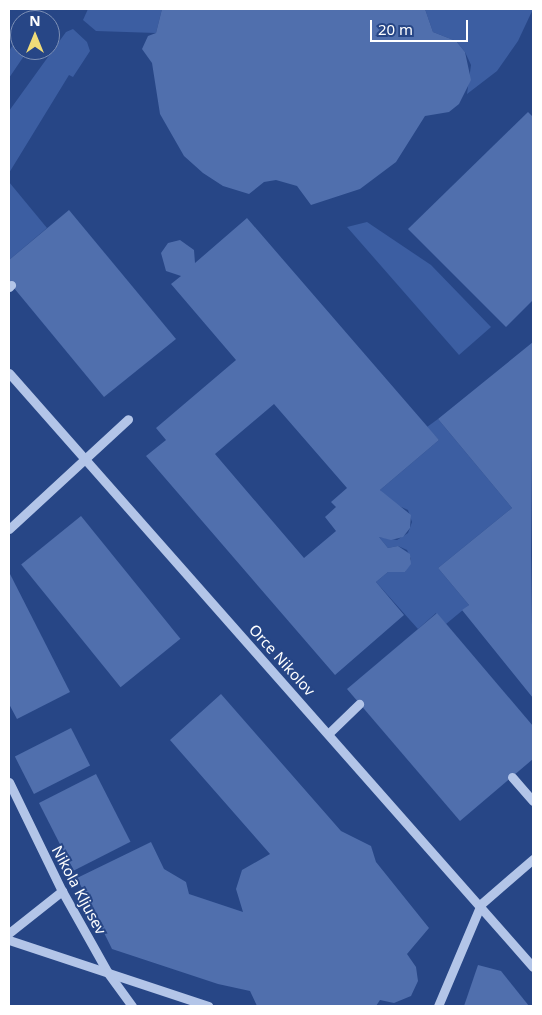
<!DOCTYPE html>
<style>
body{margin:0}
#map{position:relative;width:542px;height:1015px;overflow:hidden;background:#274686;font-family:"Noto Sans",sans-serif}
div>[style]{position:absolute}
.green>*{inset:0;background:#3c5ea2}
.building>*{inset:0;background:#506fad;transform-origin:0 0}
.minor>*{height:9px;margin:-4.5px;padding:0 4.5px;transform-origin:4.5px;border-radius:4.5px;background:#b3c5e8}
span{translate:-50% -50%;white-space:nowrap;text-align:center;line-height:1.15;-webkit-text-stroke:4px #274686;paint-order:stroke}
.street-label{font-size:15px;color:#fff}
.frame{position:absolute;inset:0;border:10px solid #fff;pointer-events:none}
.north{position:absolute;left:10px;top:10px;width:50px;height:50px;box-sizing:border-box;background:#274686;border:1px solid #7d90b6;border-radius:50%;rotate:0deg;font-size:14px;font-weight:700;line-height:20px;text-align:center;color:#fff}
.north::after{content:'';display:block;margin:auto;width:18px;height:22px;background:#f0db78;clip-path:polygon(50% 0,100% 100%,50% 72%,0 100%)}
.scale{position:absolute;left:370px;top:20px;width:98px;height:22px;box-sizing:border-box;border:2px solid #fff;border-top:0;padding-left:6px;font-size:15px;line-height:18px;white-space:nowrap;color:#fff;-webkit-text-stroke:4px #274686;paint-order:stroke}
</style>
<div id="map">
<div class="green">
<div style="clip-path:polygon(88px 9px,162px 9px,156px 33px,96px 31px,83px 20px)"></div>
<div style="clip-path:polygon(425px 9px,533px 9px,518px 41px,497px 71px,467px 94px,471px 65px,465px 52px,456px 41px,433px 32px)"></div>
<div style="clip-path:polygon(73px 29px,87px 42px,90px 51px,73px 77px,69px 75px,9px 173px,9px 111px,66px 32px)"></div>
<div style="clip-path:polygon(20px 34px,20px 50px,28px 50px,9px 78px,9px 51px)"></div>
<div style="clip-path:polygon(9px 182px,47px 228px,9px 260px)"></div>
<div style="clip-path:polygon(367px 222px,431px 265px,491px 327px,459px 355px,347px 227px)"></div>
<div style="clip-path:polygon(438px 419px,512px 508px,438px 568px,469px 605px,446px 624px,436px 613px,418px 629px,376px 582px,388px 572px,405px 572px,411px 559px,407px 550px,398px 546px,388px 548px,379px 537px,397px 540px,408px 533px,412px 522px,408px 510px,390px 502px,380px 490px,439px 440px,427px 427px)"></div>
</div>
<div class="building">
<div style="clip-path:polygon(162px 9px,425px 9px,433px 32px,456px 41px,465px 52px,471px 80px,459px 104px,449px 112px,425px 116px,396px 162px,360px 189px,311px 205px,297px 186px,276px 180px,264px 182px,249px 194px,223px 186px,203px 173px,184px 156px,160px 114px,152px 63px,142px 49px,148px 36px,156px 33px)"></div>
<div style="clip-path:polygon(528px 112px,533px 117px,533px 300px,506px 327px,408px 229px)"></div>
<div style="clip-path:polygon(69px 210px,176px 339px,104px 397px,9px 282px,9px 260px)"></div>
<div style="clip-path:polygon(evenodd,247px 218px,439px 440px,380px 490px,411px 515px,410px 528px,403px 537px,391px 540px,379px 537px,388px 548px,398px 546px,410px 554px,411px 564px,405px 572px,388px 572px,376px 582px,404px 615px,335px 675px,146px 456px,166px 440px,156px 428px,236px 360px,171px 284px,181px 276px,166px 271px,161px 253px,168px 243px,180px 240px,194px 250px,195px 263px,247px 218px,274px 404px,347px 488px,331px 502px,336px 507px,325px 517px,336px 531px,304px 558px,215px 454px,274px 404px)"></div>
<div style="clip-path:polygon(533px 342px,531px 554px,533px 698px,462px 610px,469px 605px,438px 568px,512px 508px,438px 419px)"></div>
<div style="left:81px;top:516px;width:158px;height:77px;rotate:51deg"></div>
<div style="clip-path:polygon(10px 574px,70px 692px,17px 719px,9px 704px)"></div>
<div style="clip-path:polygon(437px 613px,533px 726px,533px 759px,460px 821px,347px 689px)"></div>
<div style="clip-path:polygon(221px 694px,341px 831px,371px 846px,376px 862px,429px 928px,407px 954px,416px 967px,418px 981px,411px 996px,394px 1003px,380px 1000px,376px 1006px,257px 1006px,250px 991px,218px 984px,112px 949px,77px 878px,151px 842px,164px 869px,186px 882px,189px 894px,243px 912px,236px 889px,242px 870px,270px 854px,170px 740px)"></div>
<div style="left:71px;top:728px;width:42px;height:63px;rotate:63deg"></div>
<div style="left:96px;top:774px;width:76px;height:64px;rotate:63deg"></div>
<div style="clip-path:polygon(478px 965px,501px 971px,529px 1006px,464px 1006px)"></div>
</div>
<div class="minor">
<div style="left:9px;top:287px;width:3px;rotate:-45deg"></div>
<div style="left:9px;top:373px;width:792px;rotate:48.58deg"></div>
<div style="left:9px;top:529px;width:162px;rotate:-42.7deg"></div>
<div style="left:329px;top:733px;width:42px;rotate:-44deg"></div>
<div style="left:512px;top:777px;width:32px;rotate:49deg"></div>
<div style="left:9px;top:782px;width:121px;rotate:64.1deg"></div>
<div style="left:62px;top:891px;width:94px;rotate:60.7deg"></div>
<div style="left:108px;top:973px;width:41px;rotate:54deg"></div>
<div style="left:9px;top:933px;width:68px;rotate:-38.4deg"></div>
<div style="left:9px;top:940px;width:210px;rotate:18.3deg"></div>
<div style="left:438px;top:1006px;width:111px;rotate:-67.1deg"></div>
<div style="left:481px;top:904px;width:69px;rotate:-40.9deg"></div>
</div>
<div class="street-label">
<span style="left:282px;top:660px;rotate:48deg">Orce Nikolov</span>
<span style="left:79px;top:890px;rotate:62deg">Nikola Kljusev</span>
</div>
<div class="frame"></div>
<div class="north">N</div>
<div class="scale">20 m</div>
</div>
